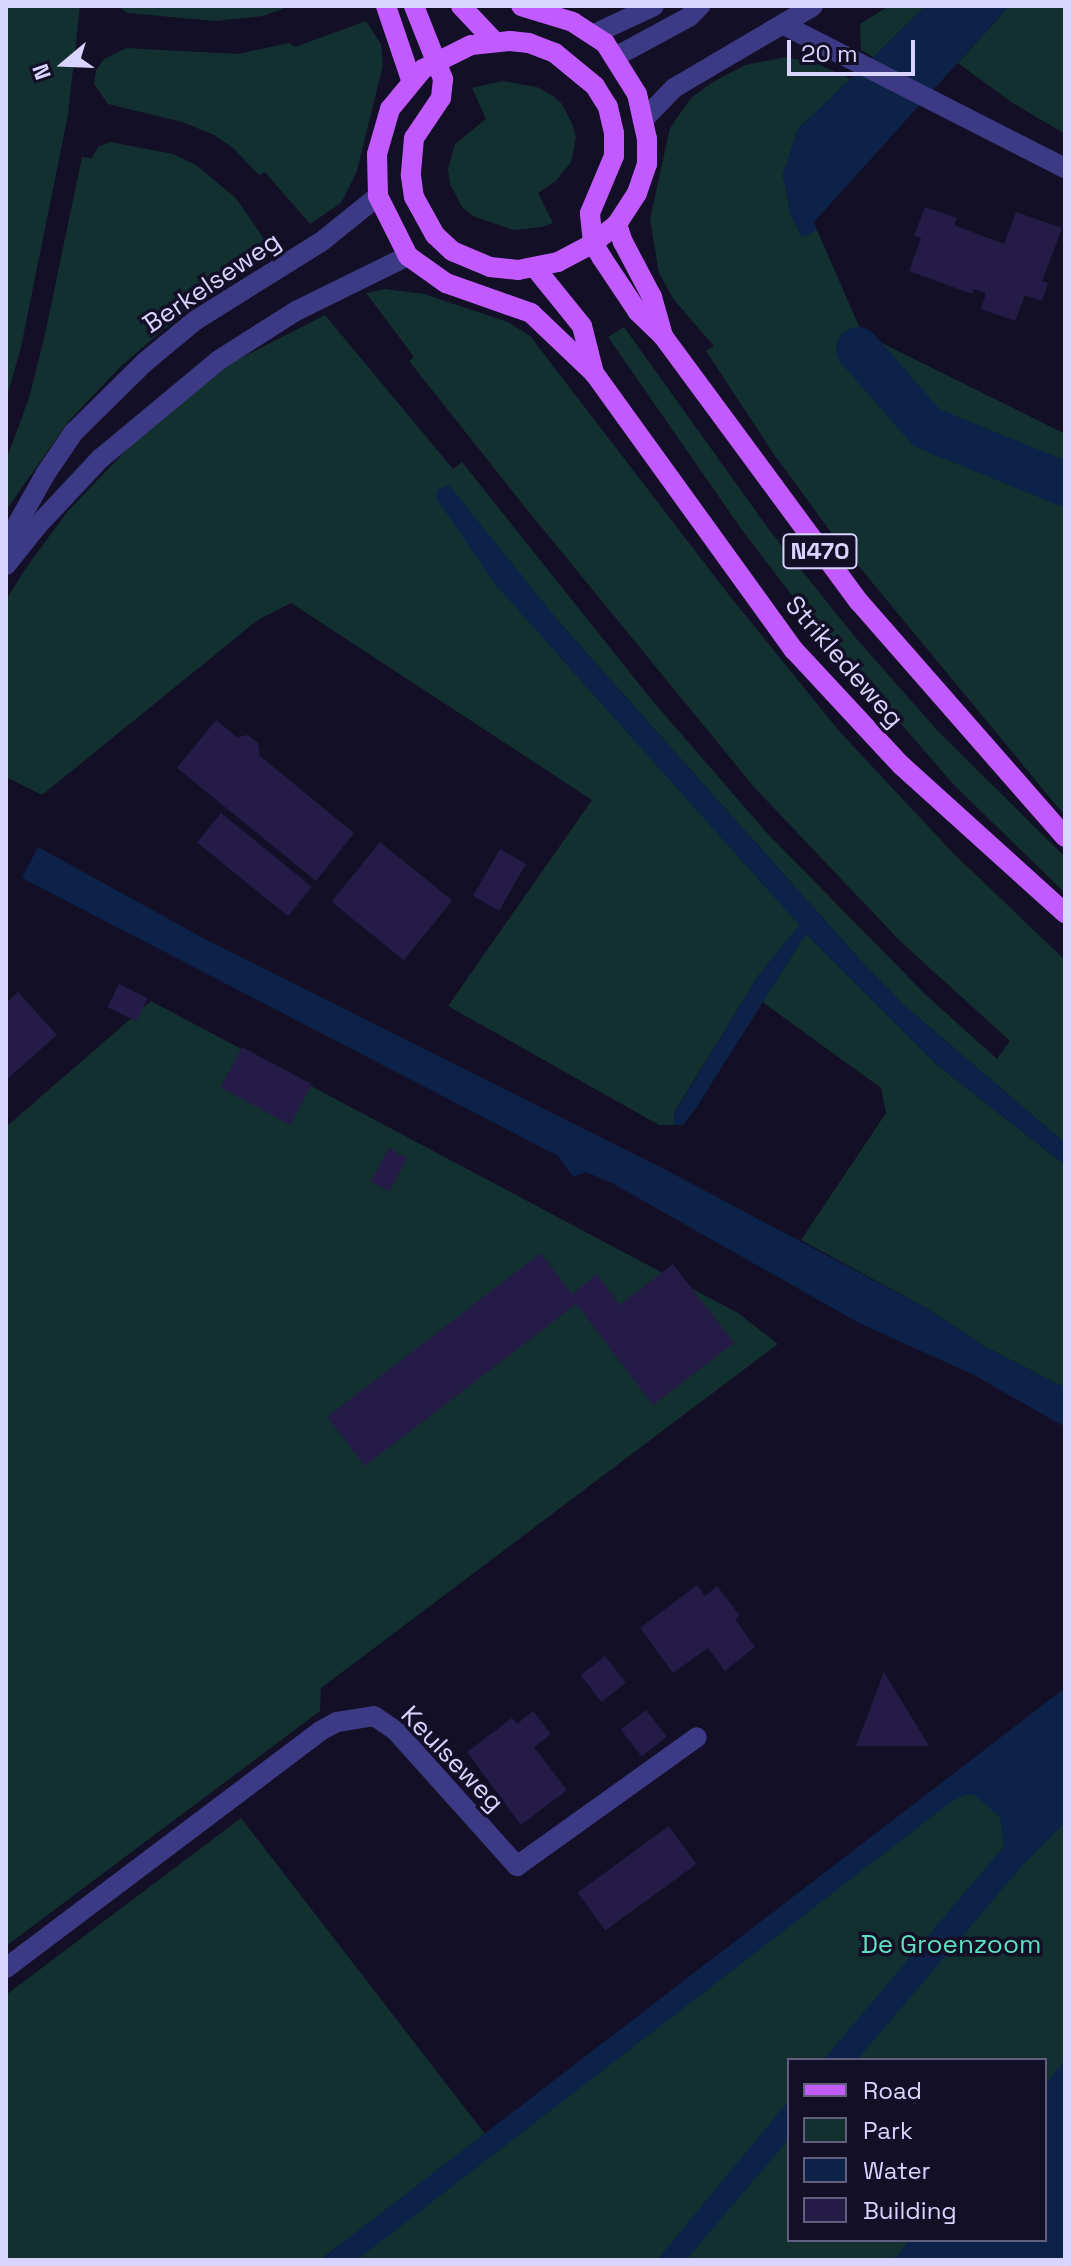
<!DOCTYPE html>
<style>
body{margin:0}
#map{position:relative;width:1071px;height:2266px;overflow:hidden;background:#130f26;font-family:"Space Grotesk",sans-serif}
div>[style]{position:absolute}
.green>*{inset:0;background:#12302f}
.water>*{inset:0;background:#0c2248}
.canal>*{height:44px;margin:-22px;padding:0 22px;transform-origin:22px;border-radius:22px;background:#0c2248}
.building>*{inset:0;background:#241b47;transform-origin:0 0}
.service>*{height:20px;margin:-10px;padding:0 10px;transform-origin:10px;border-radius:10px;background:#3d3a85}
.minor>*{height:20px;margin:-10px;padding:0 10px;transform-origin:10px;border-radius:10px;background:#3d3a85}
.tertiary>*{height:20px;margin:-10px;padding:0 10px;transform-origin:10px;border-radius:10px;background:#3d3a85}
.primary>*{height:20px;margin:-10px;padding:0 10px;transform-origin:10px;border-radius:10px;background:#c25bff}
span{translate:-50% -50%;white-space:nowrap;text-align:center;line-height:1.15;-webkit-text-stroke:7px #130f26;paint-order:stroke}
.shield-label span{padding:2px 6px;background:#130f26;border:2px solid;border-radius:6px;-webkit-text-stroke-width:0}
.shield-label{font-size:24px;color:#d9d4ff;font-weight:700}
.street-label{font-size:26px;color:#d9d4ff}
.park-label{font-size:26px;color:#5fe0c0}
.frame{position:absolute;inset:0;border:8px solid #d9d4ff;pointer-events:none}
.legend{position:absolute;left:787px;top:2058px;width:260px;height:184px;box-sizing:border-box;background:#130f26;border:2px solid #625e7d;margin:0;padding:10px 14px;list-style:none;font-size:24px;color:#d9d4ff}
.legend li{display:flex;align-items:center;gap:16px;height:40px}
.legend b{width:40px;border:2px solid #625e7d}
.north{position:absolute;left:24px;top:24px;width:80px;height:80px;-webkit-text-stroke:6px #130f26;paint-order:stroke;rotate:251deg;font-size:22px;font-weight:700;line-height:32px;text-align:center;color:#d9d4ff}
.north::after{content:'';display:block;margin:auto;width:28px;height:36px;background:#d9d4ff;clip-path:polygon(50% 0,100% 100%,50% 72%,0 100%)}
.scale{position:absolute;left:787px;top:40px;width:128px;height:36px;box-sizing:border-box;border:4px solid #d9d4ff;border-top:0;padding-left:10px;font-size:24px;line-height:28px;white-space:nowrap;color:#d9d4ff;-webkit-text-stroke:6px #130f26;paint-order:stroke}
</style>
<div id="map">
<div class="green">
<div style="clip-path:polygon(6px 6px,80px 6px,68px 115px,21px 347px,6px 400px)"></div>
<div style="clip-path:polygon(118px 6px,283px 6px,283px 9px,263px 16px,215px 21px,127px 13px)"></div>
<div style="clip-path:polygon(889px 6px,926px 6px,873px 57px,861px 50px,860px 24px)"></div>
<div style="clip-path:polygon(1009px 6px,1065px 6px,1065px 134px,1011px 102px,958px 63px)"></div>
<div style="clip-path:polygon(366px 21px,381px 44px,383px 65px,357px 171px,341px 203px,310px 224px,265px 172px,259px 175px,233px 148px,214px 135px,182px 122px,108px 104px,94px 84px,96px 70px,104px 59px,126px 48px,238px 54px,289px 43px,295px 47px)"></div>
<div style="clip-path:polygon(786px 57px,818px 64px,851px 79px,798px 129px,783px 175px,791px 216px,802px 236px,817px 230px,862px 333px,1065px 434px,1065px 816px,833px 535px,773px 453px,706px 351px,714px 346px,674px 300px,659px 273px,650px 219px,670px 128px,691px 98px,711px 83px,745px 65px)"></div>
<div style="clip-path:polygon(503px 81px,537px 87px,553px 96px,562px 104px,573px 126px,576px 138px,571px 162px,556px 181px,538px 193px,553px 223px,542px 227px,513px 230px,473px 216px,462px 207px,450px 184px,448px 169px,455px 144px,486px 119px,472px 88px)"></div>
<div style="clip-path:polygon(110px 142px,173px 154px,196px 165px,236px 198px,271px 249px,176px 319px,122px 365px,69px 421px,6px 510px,6px 460px,29px 398px,44px 339px,82px 157px,92px 158px,98px 147px)"></div>
<div style="clip-path:polygon(385px 289px,424px 294px,508px 322px,530px 336px,729px 595px,839px 731px,954px 854px,1065px 960px,1065px 1143px,904px 1005px,861px 961px,560px 623px,488px 537px,560px 657px,800px 925px,758px 976px,674px 1113px,674px 1125px,659px 1125px,448px 1006px,592px 800px,291px 603px,258px 620px,42px 795px,6px 777px,6px 600px,26px 568px,67px 512px,153px 422px,233px 362px,325px 315px,453px 469px,462px 462px,651px 699px,767px 833px,927px 996px,997px 1059px,1010px 1041px,900px 941px,754px 787px,524px 506px,409px 361px,414px 357px,366px 293px)"></div>
<div style="clip-path:polygon(624px 327px,770px 531px,855px 637px,937px 730px,1065px 857px,1065px 893px,954px 785px,807px 615px,742px 530px,608px 337px)"></div>
<div style="clip-path:polygon(806px 934px,936px 1064px,1065px 1165px,1065px 1388px,984px 1346px,928px 1309px,801px 1240px,886px 1113px,881px 1088px,761px 1001px)"></div>
<div style="clip-path:polygon(151px 1001px,738px 1313px,778px 1344px,321px 1688px,320px 1711px,6px 1946px,6px 1127px)"></div>
<div style="clip-path:polygon(evenodd,1065px 1713px,1065px 2260px,355px 2260px,1065px 1713px,789px 2060px,1045px 2060px,1045px 2240px,789px 2240px,789px 2060px)"></div>
<div style="clip-path:polygon(241px 1818px,485px 2134px,320px 2260px,6px 2260px,6px 1995px)"></div>
</div>
<div class="water">
<div style="clip-path:polygon(926px 6px,1009px 6px,814px 222px,817px 230px,802px 237px,791px 216px,783px 175px,798px 129px)"></div>
<div style="clip-path:polygon(449px 485px,560px 623px,861px 961px,904px 1005px,1065px 1143px,1065px 1165px,936px 1064px,806px 934px,696px 1108px,683px 1125px,674px 1125px,674px 1114px,758px 976px,799px 925px,494px 583px,436px 498px,437px 490px)"></div>
<div style="clip-path:polygon(38px 847px,205px 939px,666px 1170px,928px 1309px,984px 1346px,1065px 1388px,1065px 1427px,974px 1375px,859px 1323px,612px 1183px,586px 1172px,573px 1177px,558px 1156px,22px 878px)"></div>
<div style="clip-path:polygon(1065px 1688px,1065px 1822px,1023px 1865px,857px 2060px,823px 2060px,1004px 1846px,1000px 1817px,974px 1795px,964px 1795px,951px 1802px,357px 2260px,320px 2260px)"></div>
<div style="clip-path:polygon(1065px 2060px,1065px 2260px,893px 2260px,910px 2240px,1045px 2240px,1045px 2084px)"></div>
<div style="clip-path:polygon(789px 2100px,789px 2139px,686px 2260px,657px 2260px)"></div>
</div>
<div class="canal">
<div style="left:858px;top:349px;width:105px;rotate:48.9deg"></div>
<div style="left:927px;top:428px;width:149px;rotate:22.1deg"></div>
</div>
<div class="building">
<div style="clip-path:polygon(925px 207px,957px 218px,954px 225px,1004px 244px,1016px 212px,1062px 228px,1042px 281px,1048px 283px,1042px 301px,1025px 295px,1015px 321px,981px 309px,986px 293px,974px 289px,972px 294px,909px 271px,921px 238px,914px 236px)"></div>
<div style="clip-path:polygon(216px 720px,237px 737px,248px 735px,258px 743px,260px 756px,354px 833px,316px 881px,177px 768px)"></div>
<div style="left:221px;top:813px;width:117px;height:38px;rotate:39deg"></div>
<div style="left:380px;top:842px;width:93px;height:77px;rotate:39deg"></div>
<div style="left:500px;top:849px;width:30px;height:54px;rotate:30deg"></div>
<div style="left:119px;top:984px;width:32px;height:26px;rotate:26deg"></div>
<div style="clip-path:polygon(18px 992px,57px 1035px,6px 1080px,6px 1003px)"></div>
<div style="left:242px;top:1047px;width:79px;height:46px;rotate:28deg"></div>
<div style="left:389px;top:1148px;width:21px;height:38px;rotate:29deg"></div>
<div style="clip-path:polygon(541px 1253px,572px 1294px,597px 1274px,620px 1305px,673px 1264px,734px 1343px,653px 1405px,576px 1304px,365px 1466px,327px 1417px)"></div>
<div style="clip-path:polygon(697px 1585px,705px 1596px,717px 1586px,740px 1616px,735px 1619px,755px 1647px,725px 1671px,708px 1648px,673px 1673px,640px 1628px)"></div>
<div style="left:605px;top:1656px;width:34px;height:31px;rotate:52deg"></div>
<div style="clip-path:polygon(884px 1672px,929px 1746px,856px 1746px)"></div>
<div style="left:646px;top:1710px;width:34px;height:32px;rotate:52deg"></div>
<div style="clip-path:polygon(533px 1711px,551px 1734px,534px 1747px,567px 1790px,521px 1825px,467px 1752px,512px 1718px,517px 1724px)"></div>
<div style="left:669px;top:1826px;width:47px;height:113px;rotate:54deg"></div>
</div>
<div class="service">
<div style="left:784px;top:25px;width:315px;rotate:27deg"></div>
</div>
<div class="minor">
<div style="left:6px;top:1968px;width:393px;rotate:-37deg"></div>
<div style="left:320px;top:1731px;width:19px;rotate:-28deg"></div>
<div style="left:337px;top:1722px;width:37px;rotate:-9deg"></div>
<div style="left:374px;top:1716px;width:25px;rotate:34deg"></div>
<div style="left:395px;top:1730px;width:183px;rotate:48.1deg"></div>
<div style="left:517px;top:1866px;width:221px;rotate:-35.6deg"></div>
</div>
<div class="tertiary">
<div style="left:594px;top:34px;width:66px;rotate:-25deg"></div>
<div style="left:615px;top:57px;width:84px;rotate:-28.4deg"></div>
<div style="left:689px;top:17px;width:16px;rotate:-45deg"></div>
<div style="left:644px;top:119px;width:43px;rotate:-45.9deg"></div>
<div style="left:674px;top:88px;width:161px;rotate:-30.5deg"></div>
<div style="left:6px;top:544px;width:81px;rotate:-60.6deg"></div>
<div style="left:46px;top:473px;width:50px;rotate:-55.7deg"></div>
<div style="left:74px;top:432px;width:100px;rotate:-44.6deg"></div>
<div style="left:145px;top:362px;width:66px;rotate:-39.5deg"></div>
<div style="left:196px;top:320px;width:147px;rotate:-32deg"></div>
<div style="left:321px;top:242px;width:73px;rotate:-38.9deg"></div>
<div style="left:6px;top:565px;width:51px;rotate:-51.3deg"></div>
<div style="left:38px;top:525px;width:92px;rotate:-46.8deg"></div>
<div style="left:101px;top:458px;width:153px;rotate:-39.7deg"></div>
<div style="left:219px;top:360px;width:91px;rotate:-32.5deg"></div>
<div style="left:296px;top:311px;width:125px;rotate:-26.2deg"></div>
</div>
<div class="primary">
<div style="left:386px;top:6px;width:78px;rotate:71.3deg"></div>
<div style="left:414px;top:6px;width:79px;rotate:68.3deg"></div>
<div style="left:443px;top:79px;width:19px;rotate:96deg"></div>
<div style="left:441px;top:98px;width:48px;rotate:124deg"></div>
<div style="left:414px;top:138px;width:38px;rotate:95deg"></div>
<div style="left:411px;top:176px;width:21px;rotate:82deg"></div>
<div style="left:414px;top:197px;width:43px;rotate:61.1deg"></div>
<div style="left:435px;top:235px;width:23px;rotate:43deg"></div>
<div style="left:452px;top:251px;width:41px;rotate:22.8deg"></div>
<div style="left:490px;top:267px;width:28px;rotate:6deg"></div>
<div style="left:518px;top:270px;width:41px;rotate:-11.3deg"></div>
<div style="left:558px;top:262px;width:40px;rotate:-28deg"></div>
<div style="left:593px;top:243px;width:31px;rotate:-38deg"></div>
<div style="left:617px;top:224px;width:37px;rotate:-57deg"></div>
<div style="left:637px;top:193px;width:31px;rotate:-71deg"></div>
<div style="left:647px;top:164px;width:25px;rotate:-90deg"></div>
<div style="left:647px;top:139px;width:46px;rotate:-102.5deg"></div>
<div style="left:637px;top:94px;width:60px;rotate:-122.1deg"></div>
<div style="left:605px;top:43px;width:38px;rotate:-147deg"></div>
<div style="left:573px;top:22px;width:54px;rotate:-162.9deg"></div>
<div style="left:461px;top:6px;width:47px;rotate:46.7deg"></div>
<div style="left:617px;top:224px;width:19px;rotate:72deg"></div>
<div style="left:623px;top:242px;width:62px;rotate:62.2deg"></div>
<div style="left:652px;top:297px;width:41px;rotate:74.2deg"></div>
<div style="left:536px;top:269px;width:73px;rotate:51.1deg"></div>
<div style="left:582px;top:326px;width:49px;rotate:75.7deg"></div>
<div style="left:1065px;top:837px;width:313px;rotate:-131.2deg"></div>
<div style="left:859px;top:602px;width:330px;rotate:-126.4deg"></div>
<div style="left:663px;top:336px;width:35px;rotate:-136deg"></div>
<div style="left:638px;top:312px;width:65px;rotate:-123.7deg"></div>
<div style="left:602px;top:258px;width:17px;rotate:-121deg"></div>
<div style="left:593px;top:243px;width:30px;rotate:-96deg"></div>
<div style="left:590px;top:213px;width:62px;rotate:-67.2deg"></div>
<div style="left:614px;top:156px;width:23px;rotate:-90deg"></div>
<div style="left:614px;top:133px;width:27px;rotate:-103deg"></div>
<div style="left:608px;top:107px;width:25px;rotate:-122deg"></div>
<div style="left:595px;top:86px;width:52px;rotate:-140.5deg"></div>
<div style="left:555px;top:53px;width:28px;rotate:-159deg"></div>
<div style="left:529px;top:43px;width:19px;rotate:-174deg"></div>
<div style="left:510px;top:41px;width:39px;rotate:174deg"></div>
<div style="left:471px;top:45px;width:54px;rotate:153.4deg"></div>
<div style="left:423px;top:69px;width:52px;rotate:129.5deg"></div>
<div style="left:390px;top:109px;width:47px;rotate:106.1deg"></div>
<div style="left:377px;top:154px;width:42px;rotate:88.6deg"></div>
<div style="left:378px;top:196px;width:67px;rotate:63.4deg"></div>
<div style="left:408px;top:256px;width:47px;rotate:35.4deg"></div>
<div style="left:446px;top:283px;width:90px;rotate:19.4deg"></div>
<div style="left:531px;top:313px;width:87px;rotate:43.6deg"></div>
<div style="left:594px;top:373px;width:342px;rotate:54.2deg"></div>
<div style="left:794px;top:650px;width:157px;rotate:47.1deg"></div>
<div style="left:901px;top:765px;width:221px;rotate:42.1deg"></div>
</div>
<div class="shield-label">
<span style="left:820px;top:551px">N470</span>
</div>
<div class="street-label">
<span style="left:212px;top:283px;rotate:-34deg">Berkelseweg</span>
<span style="left:844px;top:662px;rotate:49deg">Strikledeweg</span>
<span style="left:452px;top:1759px;rotate:46deg">Keulseweg</span>
</div>
<div class="park-label">
<span style="left:951px;top:1945px">De Groenzoom</span>
</div>
<div class="frame"></div>
<ul class="legend">
<li><b style="height:10px;background:#c25bff"></b>Road</li>
<li><b style="height:22px;background:#12302f"></b>Park</li>
<li><b style="height:22px;background:#0c2248"></b>Water</li>
<li><b style="height:22px;background:#241b47"></b>Building</li>
</ul>
<div class="north">N</div>
<div class="scale">20 m</div>
</div>
